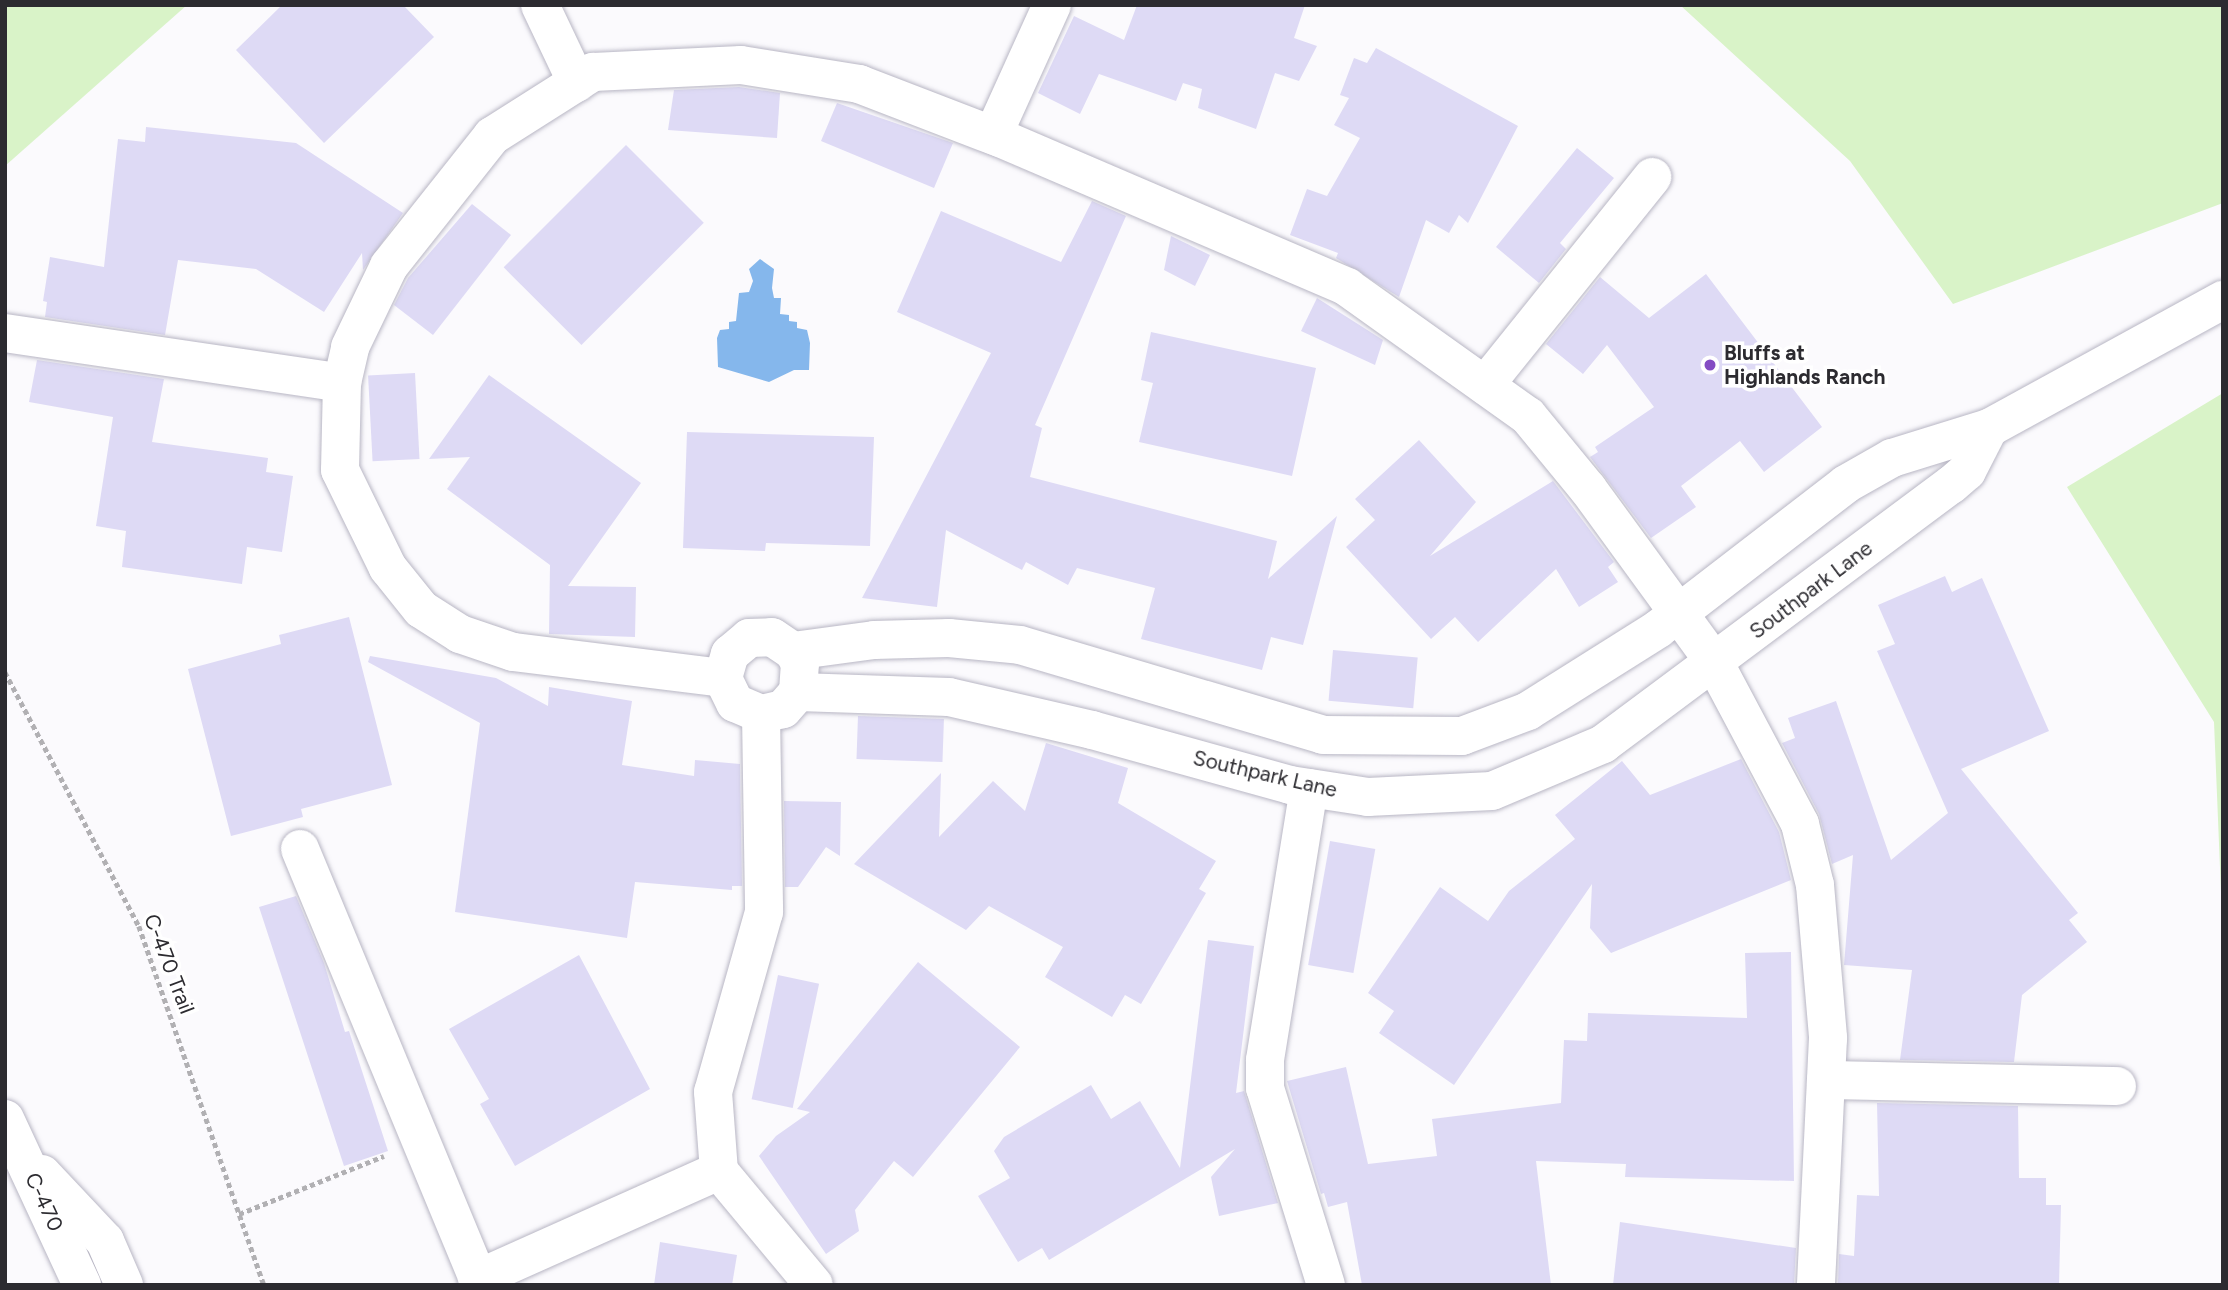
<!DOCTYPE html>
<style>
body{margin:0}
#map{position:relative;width:2228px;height:1290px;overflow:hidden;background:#fbfafd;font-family:Figtree,sans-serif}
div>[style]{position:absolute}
.green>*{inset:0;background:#d9f3c8}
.water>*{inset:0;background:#85b7ec}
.building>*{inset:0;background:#dedaf5;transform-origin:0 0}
.path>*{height:4.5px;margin-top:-2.25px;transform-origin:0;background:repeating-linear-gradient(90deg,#b1b0b3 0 5px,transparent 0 8.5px)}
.roads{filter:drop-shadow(0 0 2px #b8b6c4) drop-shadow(0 0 2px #b8b6c4)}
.minor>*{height:38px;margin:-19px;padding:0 19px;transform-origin:19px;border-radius:19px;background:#fff}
.highway>*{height:38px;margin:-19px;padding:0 19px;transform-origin:19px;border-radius:19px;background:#fff}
.dots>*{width:19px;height:19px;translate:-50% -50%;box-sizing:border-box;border:4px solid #fff;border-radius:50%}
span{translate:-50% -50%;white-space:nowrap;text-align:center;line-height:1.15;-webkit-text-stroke:7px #fff;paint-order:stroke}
.poi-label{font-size:21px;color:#2c2b30;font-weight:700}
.left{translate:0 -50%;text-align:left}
.street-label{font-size:21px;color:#2c2b30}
.frame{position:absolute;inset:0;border:7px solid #2c2b30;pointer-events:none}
</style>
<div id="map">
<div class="green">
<div style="clip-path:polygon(5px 5px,187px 5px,5px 166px)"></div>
<div style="clip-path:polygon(1680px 5px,2223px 5px,2223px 203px,1953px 304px,1850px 161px)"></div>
<div style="clip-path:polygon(2223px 393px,2223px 941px,2214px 722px,2067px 487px)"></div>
</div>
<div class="water">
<div style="clip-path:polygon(760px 259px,774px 269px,772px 288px,774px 298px,781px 298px,780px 314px,789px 315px,789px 321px,797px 322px,797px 328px,807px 330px,810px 343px,809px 370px,794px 370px,769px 382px,718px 367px,717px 338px,720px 330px,729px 329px,729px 322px,736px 321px,739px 293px,749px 292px,753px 281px,749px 269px)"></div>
</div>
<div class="building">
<div style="clip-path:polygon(282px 5px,403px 5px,434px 37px,324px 143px,236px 50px)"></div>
<div style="clip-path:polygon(1137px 5px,1305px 5px,1294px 38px,1317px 46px,1299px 81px,1275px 73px,1256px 129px,1198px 108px,1202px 89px,1183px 83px,1176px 101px,1099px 74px,1080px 114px,1038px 93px,1074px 16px,1124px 40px)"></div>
<div style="clip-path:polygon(1376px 48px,1518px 126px,1468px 223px,1459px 215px,1449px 233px,1426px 220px,1399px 297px,1336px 258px,1338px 253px,1290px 235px,1307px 189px,1327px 196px,1360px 138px,1334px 125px,1349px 98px,1340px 95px,1354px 58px,1367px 63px)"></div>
<div style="clip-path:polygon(739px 87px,780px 93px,777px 138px,668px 130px,674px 90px)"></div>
<div style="clip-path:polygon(837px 103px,953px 143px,934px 188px,821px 141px)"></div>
<div style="clip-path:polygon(146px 127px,296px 143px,403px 213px,363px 270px,362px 253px,324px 312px,256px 269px,178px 260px,165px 335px,45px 317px,47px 302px,43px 301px,50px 257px,104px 267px,118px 139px,145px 142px)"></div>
<div style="left:626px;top:145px;width:110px;height:173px;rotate:45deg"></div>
<div style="clip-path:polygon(1577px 148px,1614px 178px,1560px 243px,1566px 249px,1539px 283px,1496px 247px)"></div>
<div style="clip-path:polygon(1092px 201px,1126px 216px,1035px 425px,1042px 428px,1030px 477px,1277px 541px,1268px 579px,1337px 516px,1303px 645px,1271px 637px,1262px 670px,1141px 639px,1155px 588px,1077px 568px,1068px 585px,1026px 562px,1022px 570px,946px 530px,937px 607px,862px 598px,991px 353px,897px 312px,941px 211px,1061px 262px)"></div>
<div style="clip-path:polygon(472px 204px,511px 235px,433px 335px,394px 305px,408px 278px)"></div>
<div style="clip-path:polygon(1171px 236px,1210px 255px,1195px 286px,1164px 270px)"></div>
<div style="clip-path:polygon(1706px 274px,1822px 427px,1764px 472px,1740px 441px,1681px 486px,1696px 507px,1651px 538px,1590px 457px,1598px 452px,1595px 447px,1654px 407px,1607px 345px,1583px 374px,1546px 344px,1600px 277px,1649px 318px)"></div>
<div style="clip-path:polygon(1317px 298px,1383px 340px,1375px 365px,1301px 331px)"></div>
<div style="clip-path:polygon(1151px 332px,1316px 368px,1292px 476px,1139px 442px,1153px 383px,1141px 380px)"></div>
<div style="clip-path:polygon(37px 360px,164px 379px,152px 442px,268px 458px,266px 472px,293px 476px,282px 552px,247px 547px,242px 584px,122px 567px,126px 531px,96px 526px,113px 417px,29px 402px)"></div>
<div style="left:415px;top:373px;width:86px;height:47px;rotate:87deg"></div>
<div style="clip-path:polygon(489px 375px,641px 483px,568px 586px,636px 587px,635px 637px,549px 634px,550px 565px,447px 489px,470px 457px,429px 459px)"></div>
<div style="clip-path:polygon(687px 432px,874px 437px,870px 546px,766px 543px,765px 551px,683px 548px)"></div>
<div style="clip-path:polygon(1419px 440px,1476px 502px,1430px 556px,1553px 481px,1614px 562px,1608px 567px,1618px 582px,1579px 607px,1556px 569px,1478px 642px,1455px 617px,1431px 639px,1346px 547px,1375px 520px,1355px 499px)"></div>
<div style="clip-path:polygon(1945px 576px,1952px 592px,1982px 578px,2049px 731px,1961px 769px,2078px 913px,2069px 920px,2087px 942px,2022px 995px,2014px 1062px,1900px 1060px,1912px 970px,1844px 965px,1853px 855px,1832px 864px,1819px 814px,1782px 743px,1795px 738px,1788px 718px,1836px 701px,1891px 860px,1948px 813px,1877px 651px,1895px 644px,1878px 605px)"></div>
<div style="clip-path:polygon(349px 617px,392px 785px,301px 809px,303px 817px,231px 836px,188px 669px,281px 644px,279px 635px)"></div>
<div style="left:1333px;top:650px;width:85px;height:51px;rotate:5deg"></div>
<div style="clip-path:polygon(370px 656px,496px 678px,548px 706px,549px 687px,632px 701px,622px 765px,694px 776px,695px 760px,740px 764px,742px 886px,732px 886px,732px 890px,635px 882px,627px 938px,455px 912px,480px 723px,368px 662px)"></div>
<div style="left:858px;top:716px;width:86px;height:43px;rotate:2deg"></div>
<div style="clip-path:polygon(1046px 743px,1128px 768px,1118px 803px,1216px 861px,1199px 889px,1206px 893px,1141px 1004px,1125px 995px,1112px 1017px,1045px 977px,1063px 947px,989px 906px,966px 930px,854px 864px,941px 773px,939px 837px,993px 781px,1025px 811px)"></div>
<div style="clip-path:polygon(1741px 759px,1779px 832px,1791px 880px,1611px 953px,1590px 928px,1592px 884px,1454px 1085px,1379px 1033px,1394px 1011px,1368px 993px,1440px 887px,1488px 921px,1509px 891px,1575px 839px,1555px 815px,1622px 761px,1650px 795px)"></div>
<div style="clip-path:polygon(784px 801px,841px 802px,840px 856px,826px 847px,798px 887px,785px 887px)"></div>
<div style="left:1330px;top:841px;width:46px;height:126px;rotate:10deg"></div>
<div style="clip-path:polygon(296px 896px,324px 963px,345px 1032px,349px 1031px,388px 1151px,344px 1166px,259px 907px)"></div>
<div style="clip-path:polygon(1208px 940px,1254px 946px,1236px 1093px,1244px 1091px,1278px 1203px,1219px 1216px,1211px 1177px,1235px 1149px,1049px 1260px,1042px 1248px,1018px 1262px,978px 1196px,1010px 1178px,994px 1151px,1004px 1137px,1091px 1085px,1111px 1119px,1140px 1101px,1180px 1168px)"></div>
<div style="clip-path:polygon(1791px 952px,1794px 1181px,1625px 1177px,1626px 1164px,1536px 1161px,1551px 1285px,1362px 1285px,1347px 1202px,1328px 1207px,1324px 1193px,1321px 1194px,1287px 1081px,1346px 1067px,1368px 1164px,1437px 1156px,1432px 1119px,1561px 1103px,1564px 1040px,1587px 1041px,1588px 1013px,1747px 1018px,1745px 953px)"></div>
<div style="clip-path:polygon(579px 955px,650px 1089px,515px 1166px,480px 1104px,489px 1099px,449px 1029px)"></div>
<div style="clip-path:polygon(918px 962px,1020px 1047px,913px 1177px,894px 1161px,855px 1210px,859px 1231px,826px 1254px,759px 1156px,776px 1136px,810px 1112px,797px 1109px)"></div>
<div style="left:778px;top:975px;width:42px;height:127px;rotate:12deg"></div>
<div style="clip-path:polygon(1877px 1103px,2018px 1106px,2019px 1178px,2046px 1178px,2046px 1205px,2061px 1205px,2059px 1285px,1838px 1285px,1839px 1254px,1854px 1256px,1857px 1195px,1879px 1196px)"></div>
<div style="clip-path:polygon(1620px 1222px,1796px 1248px,1794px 1285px,1613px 1285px)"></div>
<div style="clip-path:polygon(660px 1242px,737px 1255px,732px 1285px,654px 1285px)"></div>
</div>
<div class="path">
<div style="left:5px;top:672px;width:287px;rotate:62.2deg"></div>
<div style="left:139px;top:926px;width:380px;rotate:70.8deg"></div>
<div style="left:239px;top:1214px;width:156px;rotate:-21.8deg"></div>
</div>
<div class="roads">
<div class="minor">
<div style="left:540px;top:5px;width:86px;rotate:64.6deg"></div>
<div style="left:993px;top:135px;width:143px;rotate:-65.6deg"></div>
<div style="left:5px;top:333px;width:341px;rotate:8.4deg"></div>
<div style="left:1485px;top:385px;width:267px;rotate:-51.2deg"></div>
<div style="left:793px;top:651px;width:14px;rotate:60deg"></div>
<div style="left:800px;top:663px;width:29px;rotate:94deg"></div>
<div style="left:798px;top:692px;width:23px;rotate:131deg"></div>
<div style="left:783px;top:709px;width:23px;rotate:167deg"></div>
<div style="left:761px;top:714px;width:28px;rotate:-157deg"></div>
<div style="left:735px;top:703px;width:28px;rotate:-116deg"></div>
<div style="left:723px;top:678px;width:25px;rotate:-74deg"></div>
<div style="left:730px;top:654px;width:25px;rotate:-40deg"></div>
<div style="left:749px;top:638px;width:23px;rotate:-2deg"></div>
<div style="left:772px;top:637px;width:25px;rotate:34deg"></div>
<div style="left:793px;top:651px;width:82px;rotate:-7.7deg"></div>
<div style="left:874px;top:640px;width:75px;rotate:-1.5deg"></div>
<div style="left:949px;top:638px;width:71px;rotate:5.6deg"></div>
<div style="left:1020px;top:645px;width:316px;rotate:16.5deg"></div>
<div style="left:1323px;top:735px;width:139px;rotate:0.4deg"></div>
<div style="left:1462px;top:736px;width:71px;rotate:-20.7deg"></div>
<div style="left:1528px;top:711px;width:154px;rotate:-32.2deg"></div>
<div style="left:1658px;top:629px;width:237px;rotate:-37.6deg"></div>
<div style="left:1846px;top:484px;width:53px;rotate:-29.5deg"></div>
<div style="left:1892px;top:458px;width:102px;rotate:-17.2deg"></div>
<div style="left:1989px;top:428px;width:267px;rotate:-28.7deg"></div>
<div style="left:723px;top:678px;width:212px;rotate:-172.9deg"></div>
<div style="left:513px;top:652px;width:56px;rotate:-161.2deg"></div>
<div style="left:460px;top:634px;width:46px;rotate:-147.3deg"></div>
<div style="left:421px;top:609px;width:53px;rotate:-128.8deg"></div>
<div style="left:388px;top:568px;width:109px;rotate:-116.1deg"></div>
<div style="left:340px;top:470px;width:87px;rotate:-88.7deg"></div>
<div style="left:342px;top:383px;width:37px;rotate:-77deg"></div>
<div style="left:350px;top:347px;width:90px;rotate:-64.3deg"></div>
<div style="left:389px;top:266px;width:166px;rotate:-51.6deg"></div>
<div style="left:492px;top:136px;width:120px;rotate:-32.4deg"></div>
<div style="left:593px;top:72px;width:148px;rotate:-2.7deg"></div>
<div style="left:741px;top:65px;width:120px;rotate:9.1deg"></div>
<div style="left:859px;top:84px;width:151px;rotate:21deg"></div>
<div style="left:1000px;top:138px;width:378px;rotate:23.2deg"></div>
<div style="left:1347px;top:287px;width:222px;rotate:35.5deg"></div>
<div style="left:1528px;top:416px;width:94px;rotate:50.6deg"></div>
<div style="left:1588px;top:489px;width:214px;rotate:53.9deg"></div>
<div style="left:1714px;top:662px;width:183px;rotate:62deg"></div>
<div style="left:1800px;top:824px;width:63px;rotate:76.2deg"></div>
<div style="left:1815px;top:885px;width:154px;rotate:85.1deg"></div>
<div style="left:1828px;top:1038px;width:247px;rotate:92.8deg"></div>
<div style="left:798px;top:692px;width:151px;rotate:1.9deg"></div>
<div style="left:949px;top:697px;width:147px;rotate:13deg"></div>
<div style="left:1092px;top:730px;width:205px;rotate:15.5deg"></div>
<div style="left:1290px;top:785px;width:79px;rotate:8.7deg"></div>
<div style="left:1368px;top:797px;width:124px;rotate:-2.8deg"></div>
<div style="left:1492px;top:791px;width:121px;rotate:-22.9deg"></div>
<div style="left:1603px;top:744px;width:434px;rotate:-36.7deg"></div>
<div style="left:1951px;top:485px;width:21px;rotate:-41deg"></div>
<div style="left:1967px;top:471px;width:48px;rotate:-62.9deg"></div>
<div style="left:761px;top:714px;width:198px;rotate:89.1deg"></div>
<div style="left:764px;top:912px;width:187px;rotate:105.8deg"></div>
<div style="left:713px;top:1092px;width:79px;rotate:85.7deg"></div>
<div style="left:719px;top:1171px;width:148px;rotate:50.2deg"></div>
<div style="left:1309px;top:788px;width:276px;rotate:99.2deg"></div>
<div style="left:1265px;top:1060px;width:28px;rotate:90deg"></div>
<div style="left:1265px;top:1088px;width:206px;rotate:72.8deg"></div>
<div style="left:300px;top:849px;width:472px;rotate:67.5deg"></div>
<div style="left:1826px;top:1080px;width:291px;rotate:1.2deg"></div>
<div style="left:477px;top:1279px;width:265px;rotate:-24.1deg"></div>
</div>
<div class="highway">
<div style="left:5px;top:1119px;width:183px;rotate:65.1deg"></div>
<div style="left:42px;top:1174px;width:92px;rotate:46.8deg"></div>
<div style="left:105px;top:1241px;width:48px;rotate:66.6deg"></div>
</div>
</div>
<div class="dots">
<div style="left:1710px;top:365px;background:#844cc3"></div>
</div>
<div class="poi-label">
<span class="left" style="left:1724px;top:365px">Bluffs at<br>Highlands Ranch</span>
</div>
<div class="street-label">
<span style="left:1811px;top:590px;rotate:-37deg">Southpark Lane</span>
<span style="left:1265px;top:774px;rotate:13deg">Southpark Lane</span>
<span style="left:169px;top:964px;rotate:69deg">C-470 Trail</span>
<span style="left:44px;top:1202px;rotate:65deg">C-470</span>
</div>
<div class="frame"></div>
</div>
